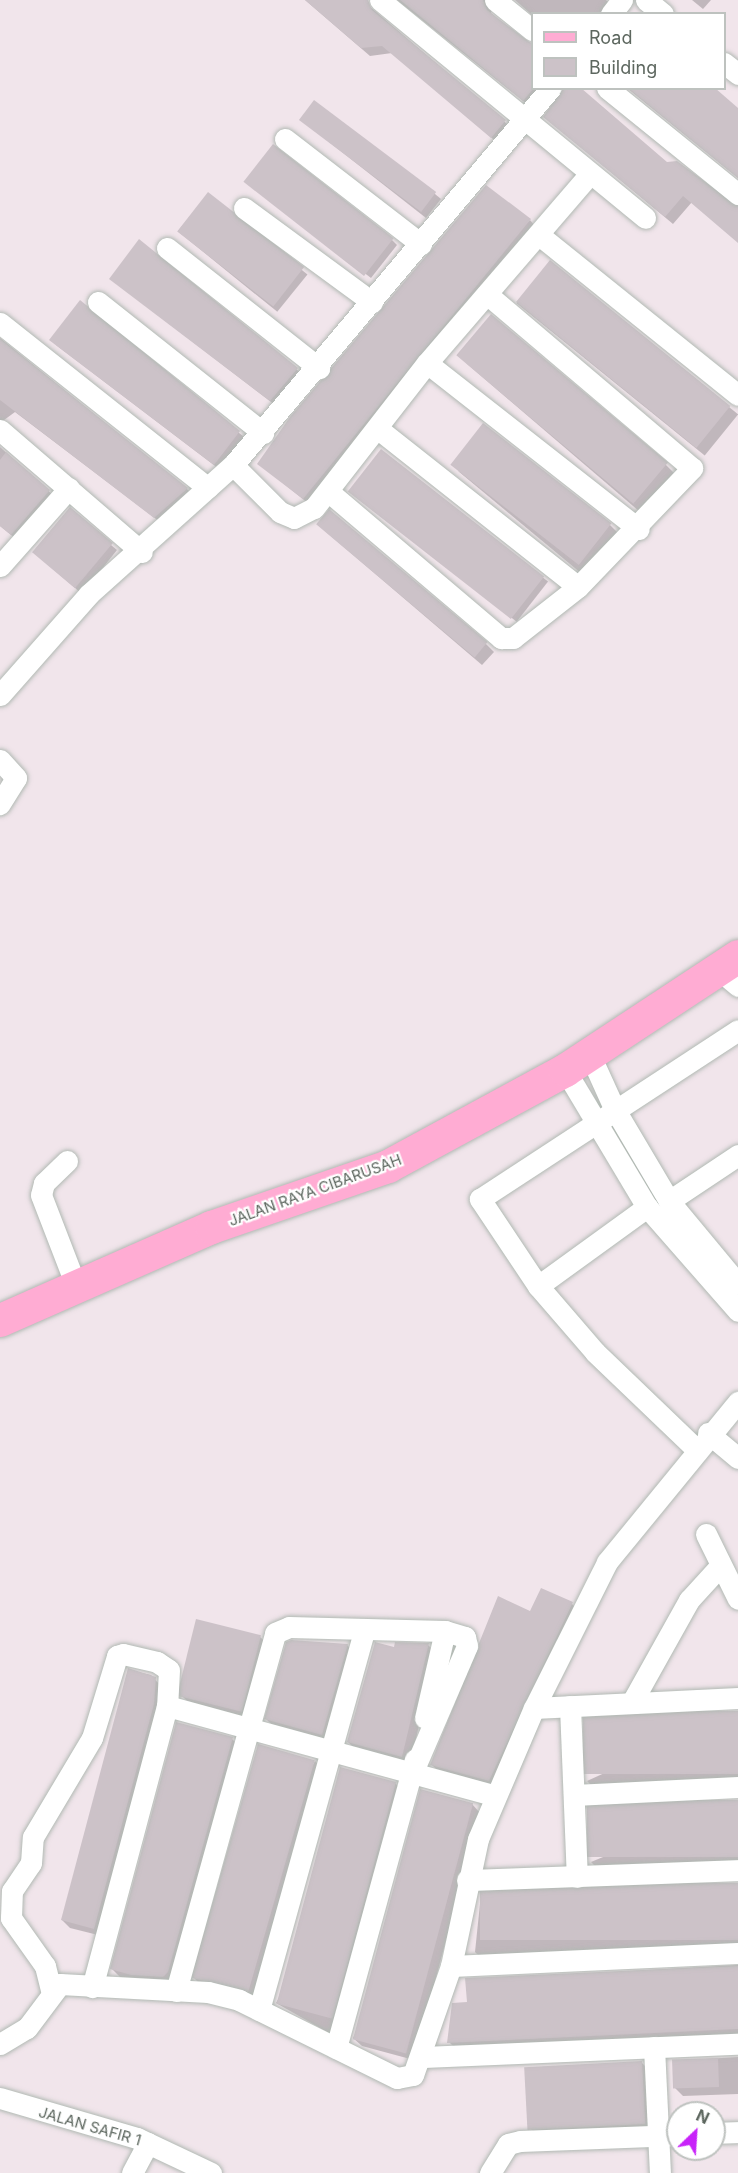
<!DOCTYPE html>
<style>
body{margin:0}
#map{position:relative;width:738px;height:2173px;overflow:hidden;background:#f1e5eb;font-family:Inter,sans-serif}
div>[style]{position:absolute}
.shadow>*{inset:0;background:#0003;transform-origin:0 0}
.building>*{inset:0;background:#ccc2c8;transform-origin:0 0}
.roads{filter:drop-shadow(0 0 2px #b1b9b3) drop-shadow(0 0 2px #b1b9b3)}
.minor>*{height:21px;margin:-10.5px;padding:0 10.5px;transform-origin:10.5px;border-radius:10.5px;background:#fff}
.primary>*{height:33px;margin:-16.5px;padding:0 16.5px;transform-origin:16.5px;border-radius:16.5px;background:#ffacd3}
span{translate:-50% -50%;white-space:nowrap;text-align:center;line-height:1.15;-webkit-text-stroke:4.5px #fff;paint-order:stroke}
.street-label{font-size:15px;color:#5d675f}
.legend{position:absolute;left:531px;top:12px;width:195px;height:78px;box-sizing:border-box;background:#fff;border:2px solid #bec2bf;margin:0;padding:8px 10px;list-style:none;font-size:18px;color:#5d675f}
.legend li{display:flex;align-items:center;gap:12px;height:30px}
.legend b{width:30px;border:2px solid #bec2bf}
.north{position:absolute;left:666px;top:2101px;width:60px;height:60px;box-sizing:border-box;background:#fff;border:2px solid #bec2bf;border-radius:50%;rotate:25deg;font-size:16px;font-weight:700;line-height:24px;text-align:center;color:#5d675f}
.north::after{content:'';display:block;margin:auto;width:21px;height:27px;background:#c823f9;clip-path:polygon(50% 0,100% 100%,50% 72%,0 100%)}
</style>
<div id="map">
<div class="shadow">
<div style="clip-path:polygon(305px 0,368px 5px,513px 129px,500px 145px,392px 53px,370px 56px)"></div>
<div style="clip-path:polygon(397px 0,493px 0,491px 13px,523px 41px,532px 43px,532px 88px,550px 88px,532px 108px)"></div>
<div style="clip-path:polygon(515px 0,606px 0,614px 8px,610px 14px,532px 15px)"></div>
<div style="clip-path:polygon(692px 0,711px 0,703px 9px)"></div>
<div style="clip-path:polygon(627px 88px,713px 88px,738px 110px,738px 178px)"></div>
<div style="clip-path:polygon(545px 117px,666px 163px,730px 206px,738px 205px,738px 242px,692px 202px,673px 224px)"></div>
<div style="clip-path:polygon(301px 120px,435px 194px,441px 199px,426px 218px)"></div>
<div style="clip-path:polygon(251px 186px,392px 240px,397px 245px,371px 278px)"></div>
<div style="left:208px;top:194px;width:128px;height:48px;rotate:39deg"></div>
<div style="clip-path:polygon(530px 220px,535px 226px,309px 504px,259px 464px)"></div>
<div style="clip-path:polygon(140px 241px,302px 374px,275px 405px,116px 283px)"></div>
<div style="left:550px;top:262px;width:242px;height:53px;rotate:39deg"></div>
<div style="clip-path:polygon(80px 302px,244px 437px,219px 469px,56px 345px)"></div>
<div style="clip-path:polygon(0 338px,187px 489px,192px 494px,160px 522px,15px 412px,0 423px)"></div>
<div style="clip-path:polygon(466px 363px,666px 465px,674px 473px,640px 512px)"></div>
<div style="clip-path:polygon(0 447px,54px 496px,16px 539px,0 526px)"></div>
<div style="left:381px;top:451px;width:212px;height:51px;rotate:38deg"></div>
<div style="clip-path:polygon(458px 471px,610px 525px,618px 533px,582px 574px)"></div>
<div style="clip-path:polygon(325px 531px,486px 644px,494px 652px,482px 665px)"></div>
<div style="clip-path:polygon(111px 545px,117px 550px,82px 594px,38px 556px)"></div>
<div style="clip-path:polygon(572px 1604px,580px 1612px,497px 1788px,440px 1773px,432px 1765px,531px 1613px)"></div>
<div style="clip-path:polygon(260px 1637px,268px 1644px,247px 1720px,190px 1704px,182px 1696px)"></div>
<div style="clip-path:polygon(347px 1645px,355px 1653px,330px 1742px,274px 1727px,266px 1719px)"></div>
<div style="clip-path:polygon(428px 1645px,436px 1653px,410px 1764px,356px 1750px,348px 1742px,395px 1649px)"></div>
<div style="clip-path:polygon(129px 1670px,151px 1675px,159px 1684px,162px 1713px,102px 1936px,70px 1928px,62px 1920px)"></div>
<div style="clip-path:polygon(738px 1712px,738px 1782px,595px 1789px,587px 1781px)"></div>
<div style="clip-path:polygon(232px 1739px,240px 1747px,176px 1980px,120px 1977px,112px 1969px)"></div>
<div style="clip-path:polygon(315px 1761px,323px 1769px,259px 1999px,202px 1986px,194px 1978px)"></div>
<div style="clip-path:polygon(395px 1783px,403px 1791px,336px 2037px,276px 2003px)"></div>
<div style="clip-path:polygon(738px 1801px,738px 1865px,599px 1870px,591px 1862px)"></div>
<div style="clip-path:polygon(472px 1804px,480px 1813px,414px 2060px,362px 2046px,353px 2038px)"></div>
<div style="clip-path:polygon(738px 1884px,738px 1948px,483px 1960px,475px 1952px,481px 1894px)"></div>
<div style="clip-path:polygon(738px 1965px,738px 2041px,457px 2050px,449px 2042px,468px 2004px,467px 1980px)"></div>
<div style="clip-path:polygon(738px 2057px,738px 2094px,683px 2096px,675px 2088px,673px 2061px)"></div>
<div style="clip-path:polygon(641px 2062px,649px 2070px,652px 2131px,537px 2135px,529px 2127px)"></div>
</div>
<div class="building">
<div style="clip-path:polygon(305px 0,368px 0,372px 10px,506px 120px,491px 138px,382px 46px,361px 48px)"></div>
<div style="clip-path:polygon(400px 0,483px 0,487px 10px,532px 44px,534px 88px,523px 101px)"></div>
<div style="clip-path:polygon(563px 88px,581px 88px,667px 162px,677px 161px,738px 206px,738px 243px,683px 196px,665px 217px,543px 117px)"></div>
<div style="clip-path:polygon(628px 88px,715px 88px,738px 108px,738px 178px)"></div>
<div style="left:314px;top:100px;width:153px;height:25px;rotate:37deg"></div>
<div style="left:273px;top:144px;width:153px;height:48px;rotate:38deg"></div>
<div style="clip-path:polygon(486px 185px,531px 219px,303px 499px,257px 464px,290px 417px)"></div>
<div style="left:208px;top:192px;width:122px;height:50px;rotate:38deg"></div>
<div style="clip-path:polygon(139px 239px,298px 368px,270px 401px,109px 279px)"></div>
<div style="left:550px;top:260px;width:232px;height:54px;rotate:39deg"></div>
<div style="clip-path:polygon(80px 300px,240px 431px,214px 465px,49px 340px)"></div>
<div style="left:491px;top:314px;width:231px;height:54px;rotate:40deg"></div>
<div style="clip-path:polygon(0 339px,188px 488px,154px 518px,0 400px)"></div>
<div style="left:483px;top:423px;width:163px;height:53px;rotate:38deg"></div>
<div style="left:381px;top:449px;width:207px;height:54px;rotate:38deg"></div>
<div style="clip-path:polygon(6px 452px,50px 490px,11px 535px,0 526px,0 460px)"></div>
<div style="left:70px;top:507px;width:56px;height:59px;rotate:40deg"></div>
<div style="left:329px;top:509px;width:207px;height:20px;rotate:40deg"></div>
<div style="clip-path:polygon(541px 1588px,573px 1602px,489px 1781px,430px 1765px,498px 1596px,530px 1611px)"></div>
<div style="left:196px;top:1619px;width:67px;height:79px;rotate:14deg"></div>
<div style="clip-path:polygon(291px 1640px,348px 1644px,322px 1735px,264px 1719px,286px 1642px)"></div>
<div style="clip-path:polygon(375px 1642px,394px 1647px,395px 1642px,429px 1643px,402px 1757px,347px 1742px)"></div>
<div style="clip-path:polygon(128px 1668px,156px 1677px,154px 1704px,94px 1929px,61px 1920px)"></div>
<div style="left:738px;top:1711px;width:63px;height:155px;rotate:90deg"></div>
<div style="clip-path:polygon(176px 1722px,233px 1737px,168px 1972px,163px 1977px,131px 1975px,110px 1969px)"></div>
<div style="left:258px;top:1744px;width:59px;height:243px;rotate:16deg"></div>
<div style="left:340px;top:1767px;width:58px;height:245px;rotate:15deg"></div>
<div style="left:420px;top:1789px;width:55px;height:259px;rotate:15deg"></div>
<div style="left:738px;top:1800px;width:57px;height:151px;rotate:90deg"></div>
<div style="left:738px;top:1883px;width:57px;height:258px;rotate:90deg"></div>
<div style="clip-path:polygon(738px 1966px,738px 2029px,447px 2043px,452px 2003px,467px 2002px,465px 1978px)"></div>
<div style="left:718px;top:2058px;width:29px;height:46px;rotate:88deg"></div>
<div style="left:642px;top:2061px;width:63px;height:118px;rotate:87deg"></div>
</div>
<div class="roads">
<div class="minor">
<div style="left:380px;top:0;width:343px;rotate:39.4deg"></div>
<div style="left:495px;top:0;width:48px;rotate:39deg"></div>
<div style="left:646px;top:0;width:22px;rotate:39deg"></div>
<div style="left:611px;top:14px;width:18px;rotate:-52deg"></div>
<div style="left:724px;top:63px;width:18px;rotate:38deg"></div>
<div style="left:607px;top:88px;width:169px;rotate:39deg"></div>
<div style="left:285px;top:139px;width:172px;rotate:37.7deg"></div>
<div style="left:244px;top:208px;width:159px;rotate:36.3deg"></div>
<div style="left:539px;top:235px;width:255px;rotate:38.8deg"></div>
<div style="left:167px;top:248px;width:194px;rotate:38.3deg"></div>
<div style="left:98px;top:302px;width:211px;rotate:38.4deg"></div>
<div style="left:0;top:323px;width:265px;rotate:38.4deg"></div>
<div style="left:427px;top:363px;width:269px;rotate:38.1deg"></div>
<div style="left:377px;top:428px;width:256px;rotate:38.3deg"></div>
<div style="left:0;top:430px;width:187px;rotate:40.7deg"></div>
<div style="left:233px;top:465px;width:66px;rotate:45deg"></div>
<div style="left:280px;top:512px;width:15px;rotate:23deg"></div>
<div style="left:294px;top:518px;width:22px;rotate:-27deg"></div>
<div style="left:314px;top:508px;width:184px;rotate:-52.1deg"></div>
<div style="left:427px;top:363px;width:247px;rotate:-49.3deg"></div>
<div style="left:329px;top:492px;width:226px;rotate:40.3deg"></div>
<div style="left:501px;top:638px;width:12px"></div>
<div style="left:513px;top:638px;width:83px;rotate:-38.1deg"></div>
<div style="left:578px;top:587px;width:165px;rotate:-46.2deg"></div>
<div style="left:692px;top:468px;width:269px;rotate:-139.7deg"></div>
<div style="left:0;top:566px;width:104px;rotate:-48.5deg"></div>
<div style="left:0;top:695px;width:135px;rotate:-48.6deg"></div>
<div style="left:89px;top:594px;width:193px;rotate:-41.9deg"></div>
<div style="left:233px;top:465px;width:493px;rotate:-49.9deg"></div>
<div style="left:0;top:760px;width:24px;rotate:48deg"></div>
<div style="left:16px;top:778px;width:31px;rotate:122deg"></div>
<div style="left:719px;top:970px;width:25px;rotate:40deg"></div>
<div style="left:590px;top:1055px;width:58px;rotate:65.6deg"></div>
<div style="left:614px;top:1108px;width:108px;rotate:59.4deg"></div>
<div style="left:669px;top:1201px;width:108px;rotate:50.3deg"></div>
<div style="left:565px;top:1070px;width:160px;rotate:59.1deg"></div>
<div style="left:647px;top:1207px;width:138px;rotate:48.8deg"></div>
<div style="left:67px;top:1161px;width:32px;rotate:136deg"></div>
<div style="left:44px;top:1183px;width:12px;rotate:104deg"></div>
<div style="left:41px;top:1195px;width:94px;rotate:68.9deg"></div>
<div style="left:669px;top:1201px;width:83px;rotate:-33.7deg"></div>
<div style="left:538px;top:1286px;width:135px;rotate:-35.9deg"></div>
<div style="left:708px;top:1433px;width:39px;rotate:40deg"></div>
<div style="left:696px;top:1449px;width:140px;rotate:-136.2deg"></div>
<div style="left:595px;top:1352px;width:87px;rotate:-130.8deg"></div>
<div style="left:538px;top:1286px;width:105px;rotate:-123.7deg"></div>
<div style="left:480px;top:1199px;width:308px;rotate:-33.2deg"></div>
<div style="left:706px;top:1534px;width:72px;rotate:63.8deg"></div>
<div style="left:632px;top:1702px;width:117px;rotate:-60.8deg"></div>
<div style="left:689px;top:1600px;width:45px;rotate:-47.7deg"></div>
<div style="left:167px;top:1706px;width:340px;rotate:15.3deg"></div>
<div style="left:570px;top:1706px;width:171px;rotate:87.7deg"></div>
<div style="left:534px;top:1708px;width:204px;rotate:-2.8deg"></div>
<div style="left:425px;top:1718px;width:89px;rotate:-77.1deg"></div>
<div style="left:574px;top:1795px;width:164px;rotate:-2.8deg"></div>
<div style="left:467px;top:1880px;width:271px;rotate:-2.1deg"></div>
<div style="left:451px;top:1966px;width:287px;rotate:-2.6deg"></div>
<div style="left:51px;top:1990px;width:25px;rotate:-104deg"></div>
<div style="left:45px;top:1966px;width:59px;rotate:-125.3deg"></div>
<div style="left:11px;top:1918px;width:27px;rotate:-88deg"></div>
<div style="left:12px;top:1891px;width:34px;rotate:-56deg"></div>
<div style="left:31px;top:1863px;width:26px;rotate:-86deg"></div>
<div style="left:33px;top:1837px;width:115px;rotate:-59.2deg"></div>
<div style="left:92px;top:1738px;width:86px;rotate:-73deg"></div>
<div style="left:117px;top:1656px;width:6px;rotate:-18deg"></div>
<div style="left:123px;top:1654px;width:35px;rotate:13deg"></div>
<div style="left:157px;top:1662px;width:14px;rotate:34deg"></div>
<div style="left:169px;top:1670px;width:36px;rotate:93deg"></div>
<div style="left:167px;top:1706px;width:291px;rotate:104.9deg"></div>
<div style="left:176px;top:1991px;width:371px;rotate:-74.5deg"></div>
<div style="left:275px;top:1633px;width:15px;rotate:-23deg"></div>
<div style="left:289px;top:1627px;width:156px;rotate:1.5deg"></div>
<div style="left:445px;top:1631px;width:21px;rotate:17deg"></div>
<div style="left:465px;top:1637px;width:9px;rotate:77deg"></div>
<div style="left:467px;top:1646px;width:139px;rotate:113.3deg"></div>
<div style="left:259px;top:2010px;width:395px;rotate:-74.5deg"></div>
<div style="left:0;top:2044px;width:31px;rotate:-31deg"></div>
<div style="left:27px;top:2028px;width:55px;rotate:-53.1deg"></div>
<div style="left:60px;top:1984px;width:148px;rotate:3.1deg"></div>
<div style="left:208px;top:1992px;width:32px;rotate:14deg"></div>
<div style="left:239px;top:2000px;width:176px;rotate:26.3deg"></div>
<div style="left:397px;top:2078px;width:16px;rotate:-11deg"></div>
<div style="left:413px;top:2075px;width:115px;rotate:-70.8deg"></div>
<div style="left:451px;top:1966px;width:130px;rotate:-78deg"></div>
<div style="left:478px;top:1839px;width:142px;rotate:-66.9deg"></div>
<div style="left:534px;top:1708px;width:163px;rotate:-63.4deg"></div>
<div style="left:607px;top:1562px;width:207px;rotate:-50.7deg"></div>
<div style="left:654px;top:2047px;width:126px;rotate:87.3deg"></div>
<div style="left:336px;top:2048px;width:299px;rotate:-74.7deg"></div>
<div style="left:422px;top:2057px;width:316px;rotate:-2.4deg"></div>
<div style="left:0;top:2098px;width:143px;rotate:16.3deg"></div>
<div style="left:137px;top:2138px;width:82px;rotate:25.3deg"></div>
<div style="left:714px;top:2133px;width:24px;rotate:-2deg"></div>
<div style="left:132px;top:2173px;width:34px;rotate:-62deg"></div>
<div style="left:490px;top:2173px;width:34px;rotate:-58deg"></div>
<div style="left:508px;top:2144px;width:12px;rotate:-14deg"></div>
<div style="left:520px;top:2141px;width:158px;rotate:-2.2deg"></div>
</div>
<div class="primary">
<div style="left:0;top:1320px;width:231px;rotate:-23.8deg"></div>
<div style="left:211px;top:1227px;width:187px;rotate:-19deg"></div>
<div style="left:388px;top:1166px;width:201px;rotate:-28.5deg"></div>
<div style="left:565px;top:1070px;width:207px;rotate:-33.4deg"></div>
</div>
</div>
<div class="street-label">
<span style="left:315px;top:1190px;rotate:-20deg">JALAN RAYA CIBARUSAH</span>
<span style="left:90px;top:2126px;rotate:16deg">JALAN SAFIR 1</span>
</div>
<ul class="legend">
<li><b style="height:8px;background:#ffacd3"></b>Road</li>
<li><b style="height:16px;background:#ccc2c8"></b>Building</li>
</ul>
<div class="north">N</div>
</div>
